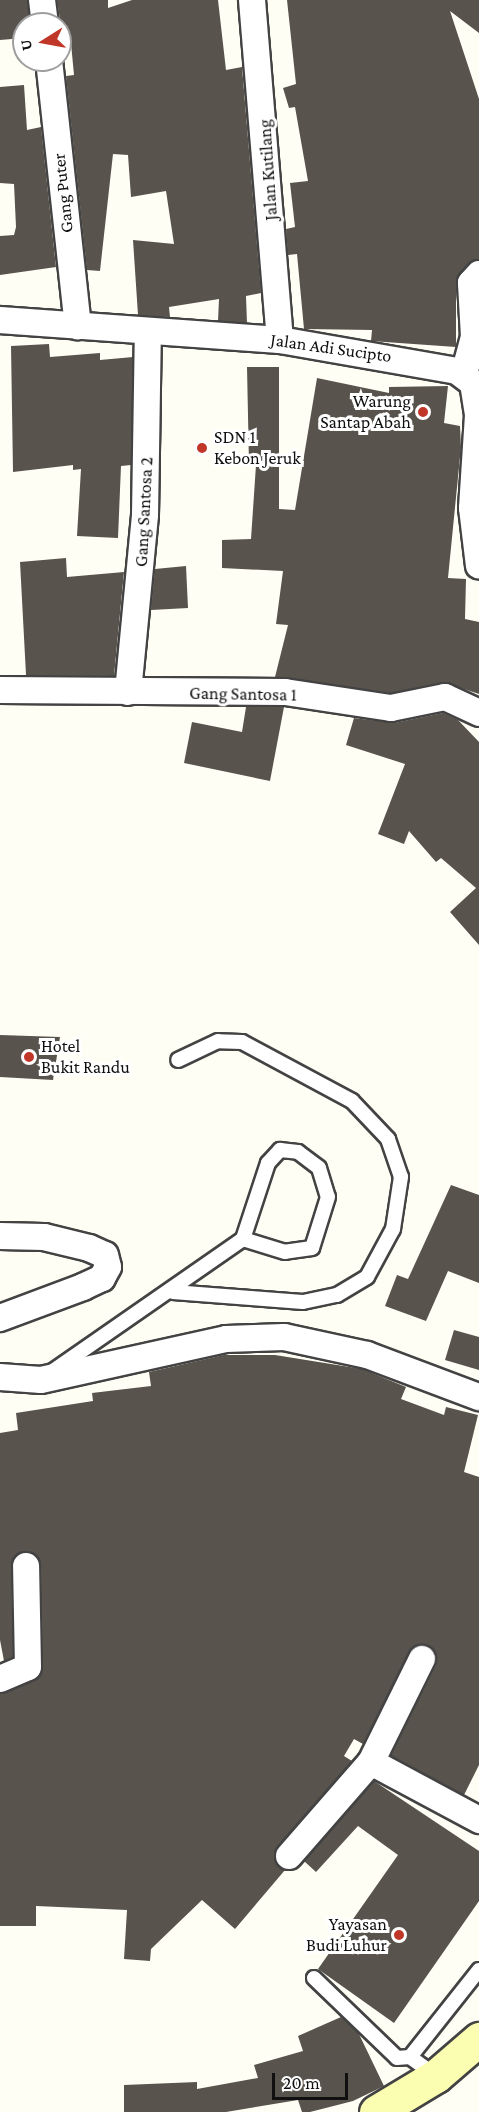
<!DOCTYPE html>
<html>
<head>
<meta charset="utf-8">
<style>
	body { margin:0 }
	#map { position:relative; width:479px; height:2112px; overflow:hidden; background:#fffef4; font-family:"Crimson Pro",serif }
	div>[style] { position:absolute }
	.building>* { inset:0; background:#59534d }
	.roads { filter:drop-shadow(2px 0 #434343) drop-shadow(-2px 0 #434343) drop-shadow(0 2px #434343) drop-shadow(0 -2px #434343) }
	.lane>* { height:14px; margin:-7px; padding:0 7px; transform-origin:7px; border-radius:7px; background:#fff }
	.street>* { height:26px; margin:-13px; padding:0 13px; transform-origin:13px; border-radius:13px; background:#fff }
	.secondary>* { height:33px; margin:-16.5px; padding:0 16.5px; transform-origin:16.5px; border-radius:16.5px; background:#fbfdb0 }
	.dots>* { width:16px; height:16px; translate:-50% -50%; box-sizing:border-box; border:3px solid #fff; border-radius:50% }
	span { translate:-50% -50%; white-space:nowrap; text-align:center; line-height:1.15; -webkit-text-stroke:6px #fff; paint-order:stroke }
	.street-label { font-size:18px; color:#101010 }
	.poi-label { font-size:18px; color:#101010 }
	.right { translate:-100% -50%; text-align:right }
	.left { translate:0 -50%; text-align:left }
	.north { position:absolute; left:12px; top:12px; width:60px; height:60px; box-sizing:border-box; background:#fff; border:2px solid #9f9f9f; border-radius:50%; rotate:259deg; font-size:16px; font-weight:700; line-height:24px; text-align:center; color:#101010 }
	.north::after { content:''; display:block; margin:auto; width:21px; height:27px; background:#c03729; clip-path:polygon(50% 0,100% 100%,50% 72%,0 100%) }
	.scale { position:absolute; left:272px; top:2073px; width:76px; height:27px; box-sizing:border-box; border:3px solid #101010; border-top:0; padding-left:8px; font-size:18px; line-height:21px; white-space:nowrap; color:#101010; -webkit-text-stroke:4px #fff; paint-order:stroke }
</style>
</head>
<body>
<div id="map">
	<div class="building">
		<div style="clip-path:polygon(0 0,27px 0,30px 24px,24px 24px,24px 38px,0 40px)"></div>
		<div style="clip-path:polygon(57px 0,108px 0,108px 8px,132px 0,218px 0,226px 70px,242px 67px,261px 293px,246px 296px,247px 323px,218px 321px,219px 299px,169px 307px,170px 317px,138px 315px,133px 240px,174px 244px,166px 191px,131px 197px,128px 155px,113px 154px,100px 271px,87px 270px,66px 76px,74px 75px,70px 33px,62px 33px)"></div>
		<div style="clip-path:polygon(287px 0,479px 0,479px 33px,450px 11px,479px 99px,479px 259px,468px 264px,456px 283px,456px 347px,371px 341px,372px 330px,304px 329px,297px 254px,288px 255px,286px 229px,295px 227px,290px 183px,308px 181px,295px 107px,289px 108px,283px 88px,296px 84px)"></div>
		<div style="clip-path:polygon(24px 85px,27px 130px,41px 127px,56px 267px,0 275px,0 236px,14px 235px,16px 227px,14px 184px,0 183px,0 87px)"></div>
		<div style="clip-path:polygon(49px 344px,50px 357px,100px 353px,100px 360px,133px 357px,131px 465px,121px 466px,118px 538px,77px 536px,81px 469px,73px 470px,73px 465px,13px 472px,11px 346px)"></div>
		<div style="clip-path:polygon(247px 367px,279px 367px,279px 509px,295px 510px,317px 378px,389px 393px,389px 387px,448px 386px,444px 423px,460px 426px,461px 447px,448px 578px,466px 579px,465px 619px,479px 622px,479px 694px,443px 682px,391px 693px,275px 677px,288px 625px,276px 624px,283px 571px,222px 568px,222px 540px,251px 539px,256px 465px,249px 465px)"></div>
		<div style="clip-path:polygon(66px 558px,67px 577px,124px 572px,114px 676px,26px 675px,20px 562px)"></div>
		<div style="clip-path:polygon(186px 566px,188px 608px,151px 610px,155px 569px)"></div>
		<div style="clip-path:polygon(246px 707px,284px 707px,270px 781px,184px 763px,192px 722px,242px 732px)"></div>
		<div style="clip-path:polygon(443px 713px,458px 720px,479px 742px,479px 945px,450px 912px,476px 888px,441px 858px,436px 862px,409px 831px,404px 844px,378px 834px,405px 764px,346px 745px,354px 718px,394px 723px)"></div>
		<div style="clip-path:polygon(0 1035px,60px 1037px,53px 1080px,0 1077px)"></div>
		<div style="clip-path:polygon(451px 1185px,479px 1195px,479px 1283px,448px 1271px,426px 1321px,385px 1306px,397px 1275px,408px 1279px)"></div>
		<div style="clip-path:polygon(454px 1330px,479px 1337px,479px 1370px,445px 1360px)"></div>
		<div style="clip-path:polygon(224px 1355px,275px 1355px,362px 1369px,406px 1387px,401px 1399px,444px 1415px,446px 1407px,478px 1415px,464px 1472px,479px 1477px,479px 1765px,464px 1795px,391px 1756px,436px 1665px,434px 1650px,420px 1644px,409px 1652px,363px 1744px,354px 1739px,344px 1756px,352px 1761px,277px 1847px,275px 1860px,285px 1870px,235px 1929px,202px 1900px,151px 1949px,150px 1961px,124px 1959px,127px 1910px,36px 1906px,36px 1926px,0 1926px,0 1694px,34px 1680px,43px 1667px,41px 1566px,33px 1553px,19px 1553px,11px 1566px,13px 1657px,4px 1661px,0 1640px,0 1433px,18px 1430px,16px 1413px,93px 1401px,92px 1393px,151px 1386px,149px 1372px)"></div>
		<div style="clip-path:polygon(374px 1781px,479px 1851px,479px 1901px,394px 2023px,318px 1969px,398px 1855px,358px 1826px,316px 1872px,304px 1861px)"></div>
		<div style="clip-path:polygon(341px 2017px,358px 2032px,384px 2086px,353px 2101px,310px 2112px,302px 2112px,298px 2100px,226px 2112px,124px 2112px,124px 2085px,197px 2082px,197px 2089px,258px 2078px,254px 2065px,303px 2051px,298px 2036px)"></div>
	</div>
	<div class="roads">
		<div class="lane">
			<div style="left:173px;top:1292px;width:130px;rotate:4.4deg"></div>
			<div style="left:303px;top:1302px;width:35px;rotate:-12deg"></div>
			<div style="left:337px;top:1295px;width:35px;rotate:-31deg"></div>
			<div style="left:367px;top:1277px;width:55px;rotate:-61.6deg"></div>
			<div style="left:393px;top:1229px;width:53px;rotate:-81.3deg"></div>
			<div style="left:401px;top:1177px;width:40px;rotate:-108.9deg"></div>
			<div style="left:388px;top:1139px;width:52px;rotate:-133.5deg"></div>
			<div style="left:352px;top:1101px;width:125px;rotate:-151.8deg"></div>
			<div style="left:242px;top:1042px;width:24px;rotate:-178deg"></div>
			<div style="left:218px;top:1041px;width:44px;rotate:154.6deg"></div>
			<div style="left:50px;top:1373px;width:235px;rotate:-34.8deg"></div>
			<div style="left:243px;top:1239px;width:80px;rotate:-71.8deg"></div>
			<div style="left:268px;top:1163px;width:18px;rotate:-47deg"></div>
			<div style="left:280px;top:1150px;width:18px;rotate:6deg"></div>
			<div style="left:298px;top:1152px;width:26px;rotate:37deg"></div>
			<div style="left:319px;top:1168px;width:30px;rotate:73deg"></div>
			<div style="left:328px;top:1197px;width:53px;rotate:107.4deg"></div>
			<div style="left:312px;top:1248px;width:27px;rotate:172deg"></div>
			<div style="left:285px;top:1252px;width:44px;rotate:-162.8deg"></div>
			<div style="left:314px;top:1978px;width:115px;rotate:43.9deg"></div>
			<div style="left:397px;top:2058px;width:13px;rotate:-4deg"></div>
			<div style="left:410px;top:2057px;width:32px;rotate:36deg"></div>
			<div style="left:410px;top:2057px;width:111px;rotate:-51.6deg"></div>
		</div>
		<div class="street">
			<div style="left:42px;top:0;width:24px;rotate:83deg"></div>
			<div style="left:252px;top:0;width:341px;rotate:85.3deg"></div>
			<div style="left:49px;top:60px;width:268px;rotate:83.8deg"></div>
			<div style="left:0;top:320px;width:281px;rotate:4.1deg"></div>
			<div style="left:280px;top:340px;width:180px;rotate:9.9deg"></div>
			<div style="left:457px;top:371px;width:20px;rotate:37deg"></div>
			<div style="left:473px;top:383px;width:32px;rotate:81deg"></div>
			<div style="left:478px;top:415px;width:93px;rotate:93.7deg"></div>
			<div style="left:472px;top:508px;width:58px;rotate:83.1deg"></div>
			<div style="left:464px;top:374px;width:38px;rotate:-75deg"></div>
			<div style="left:474px;top:337px;width:54px;rotate:-93.2deg"></div>
			<div style="left:471px;top:283px;width:12px;rotate:-48deg"></div>
			<div style="left:0;top:690px;width:285px;rotate:0.4deg"></div>
			<div style="left:285px;top:692px;width:107px;rotate:8.6deg"></div>
			<div style="left:391px;top:708px;width:55px;rotate:-11.5deg"></div>
			<div style="left:445px;top:697px;width:38px;rotate:25deg"></div>
			<div style="left:128px;top:692px;width:178px;rotate:-84.5deg"></div>
			<div style="left:145px;top:515px;width:184px;rotate:-89.1deg"></div>
			<div style="left:0;top:1236px;width:44px;rotate:1.3deg"></div>
			<div style="left:44px;top:1237px;width:46px;rotate:13.7deg"></div>
			<div style="left:89px;top:1248px;width:17px;rotate:24deg"></div>
			<div style="left:105px;top:1255px;width:12px;rotate:76deg"></div>
			<div style="left:108px;top:1267px;width:13px;rotate:119deg"></div>
			<div style="left:102px;top:1278px;width:21px;rotate:155deg"></div>
			<div style="left:83px;top:1287px;width:89px;rotate:159.5deg"></div>
			<div style="left:0;top:1377px;width:41px;rotate:4.2deg"></div>
			<div style="left:41px;top:1380px;width:189px;rotate:-12.5deg"></div>
			<div style="left:226px;top:1339px;width:58px;rotate:-2deg"></div>
			<div style="left:284px;top:1337px;width:85px;rotate:12.2deg"></div>
			<div style="left:367px;top:1355px;width:120px;rotate:20.6deg"></div>
			<div style="left:0;top:1679px;width:30px;rotate:-23deg"></div>
			<div style="left:28px;top:1667px;width:101px;rotate:-91.1deg"></div>
			<div style="left:371px;top:1762px;width:115px;rotate:-63.7deg"></div>
			<div style="left:289px;top:1856px;width:125px;rotate:-48.9deg"></div>
			<div style="left:371px;top:1762px;width:123px;rotate:28.2deg"></div>
		</div>
		<div class="secondary">
			<div style="left:376px;top:2112px;width:70px;rotate:-31deg"></div>
			<div style="left:436px;top:2076px;width:57px;rotate:-40.7deg"></div>
		</div>
	</div>
	<div class="dots">
		<div style="left:423px;top:412px;background:#c03729"></div>
		<div style="left:202px;top:448px;background:#c03729"></div>
		<div style="left:29px;top:1057px;background:#c03729"></div>
		<div style="left:399px;top:1935px;background:#c03729"></div>
	</div>
	<div class="street-label">
		<span style="left:268px;top:170px;rotate:-94deg">Jalan Kutilang</span>
		<span style="left:63px;top:193px;rotate:-96deg">Gang Puter</span>
		<span style="left:331px;top:348px;rotate:8deg">Jalan Adi Sucipto</span>
		<span style="left:144px;top:512px;rotate:-87deg">Gang Santosa 2</span>
		<span style="left:243px;top:694px;rotate:1deg">Gang Santosa 1</span>
	</div>
	<div class="poi-label">
		<span class="right" style="left:411px;top:412px">Warung<br>Santap Abah</span>
		<span class="left" style="left:214px;top:448px">SDN 1<br>Kebon Jeruk</span>
		<span class="left" style="left:41px;top:1057px">Hotel<br>Bukit Randu</span>
		<span class="right" style="left:387px;top:1935px">Yayasan<br>Budi Luhur</span>
	</div>
	<div class="north">U</div>
	<div class="scale">20 m</div>
</div>
</body>
</html>
